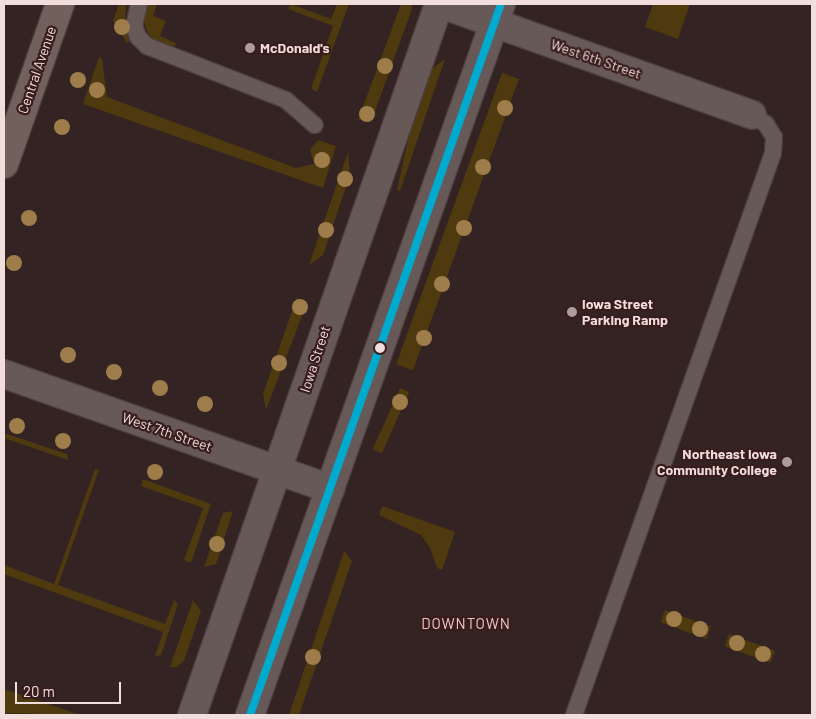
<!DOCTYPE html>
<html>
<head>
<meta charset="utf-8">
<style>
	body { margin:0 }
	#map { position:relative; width:816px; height:719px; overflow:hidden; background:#332322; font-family:Barlow,sans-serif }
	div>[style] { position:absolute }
	.green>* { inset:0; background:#4f390e; transform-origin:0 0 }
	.roads { filter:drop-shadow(1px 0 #4d3f3e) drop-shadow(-1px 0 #4d3f3e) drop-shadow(0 1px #4d3f3e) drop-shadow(0 -1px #4d3f3e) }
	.lane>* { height:16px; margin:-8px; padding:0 8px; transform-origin:8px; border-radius:8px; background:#665958 }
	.street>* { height:28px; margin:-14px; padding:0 14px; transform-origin:14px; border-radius:14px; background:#665958 }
	.primary>* { height:28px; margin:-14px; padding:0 14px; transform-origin:14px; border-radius:14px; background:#71605b }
	.bus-1>* { height:8px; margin:-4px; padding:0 4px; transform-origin:4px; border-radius:4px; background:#00a9ce }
	.trees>* { width:16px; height:16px; margin:-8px; border-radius:50%; background:#9e7d4b }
	.dots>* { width:14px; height:14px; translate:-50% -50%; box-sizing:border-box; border:2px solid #391d1c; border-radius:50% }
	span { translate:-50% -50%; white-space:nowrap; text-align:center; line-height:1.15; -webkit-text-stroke:4.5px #391d1c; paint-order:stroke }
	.poi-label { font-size:14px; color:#f1dddc; font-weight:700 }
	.left { translate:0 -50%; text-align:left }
	.right { translate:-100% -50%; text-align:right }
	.street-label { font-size:14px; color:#f1dddc }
	.neighbourhood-label { font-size:15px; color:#eec7c5; letter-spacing:1px }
	.frame { position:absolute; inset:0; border:5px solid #f1dddc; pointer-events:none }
	.scale { position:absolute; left:15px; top:682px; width:106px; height:22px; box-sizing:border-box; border:2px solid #f1dddc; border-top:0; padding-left:6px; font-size:15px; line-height:18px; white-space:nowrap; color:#f1dddc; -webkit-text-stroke:4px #391d1c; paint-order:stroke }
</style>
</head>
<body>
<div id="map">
	<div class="green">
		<div style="clip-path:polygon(119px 4px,126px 4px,125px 25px,130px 41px,127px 43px,113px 21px)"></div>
		<div style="clip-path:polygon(147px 4px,157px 4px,153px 16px,166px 21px,160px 36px,176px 43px,172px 53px,154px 41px,147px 31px,144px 22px)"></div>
		<div style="clip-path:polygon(291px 4px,331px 19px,337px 4px,349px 4px,317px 92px,311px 89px,333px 26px,288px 9px)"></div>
		<div style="clip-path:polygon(401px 4px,412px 4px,411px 12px,375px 111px,369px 118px,358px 120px)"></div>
		<div style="clip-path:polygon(653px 4px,690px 4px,678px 39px,645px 27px)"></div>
		<div style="clip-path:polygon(99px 57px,102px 59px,107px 97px,296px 168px,314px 164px,310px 150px,318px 140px,336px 146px,323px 188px,83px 104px)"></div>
		<div style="clip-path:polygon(445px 59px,400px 191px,397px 190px,416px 103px,429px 71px)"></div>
		<div style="left:519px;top:79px;width:310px;height:18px;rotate:110deg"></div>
		<div style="clip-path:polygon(348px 152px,350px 175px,323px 255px,309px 265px)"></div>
		<div style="clip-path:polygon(297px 297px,305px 308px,266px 410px,263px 394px)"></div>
		<div style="left:400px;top:388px;width:10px;height:67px;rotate:24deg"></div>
		<div style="clip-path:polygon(4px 433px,67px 454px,68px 460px,4px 438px)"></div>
		<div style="clip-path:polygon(95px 469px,99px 470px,58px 585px,165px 624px,174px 600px,178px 604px,161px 655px,155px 656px,163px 632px,4px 574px,4px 565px,54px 584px)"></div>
		<div style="clip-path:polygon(143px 479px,211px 504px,191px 563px,184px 560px,203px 508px,141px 486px)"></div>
		<div style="clip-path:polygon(382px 506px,455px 532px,442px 570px,437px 568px,430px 548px,421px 535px,379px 515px)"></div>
		<div style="clip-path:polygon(233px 511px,216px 564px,204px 567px,223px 513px)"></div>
		<div style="clip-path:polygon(344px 551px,352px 561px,299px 715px,289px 715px)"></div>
		<div style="clip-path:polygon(193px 600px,201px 611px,184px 661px,177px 667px,170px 667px)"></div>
		<div style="left:665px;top:610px;width:49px;height:13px;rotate:20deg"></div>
		<div style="left:729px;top:634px;width:49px;height:13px;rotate:20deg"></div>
		<div style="clip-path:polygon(4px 689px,45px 703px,80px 715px,4px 713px)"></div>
	</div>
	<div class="roads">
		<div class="lane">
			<div style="left:139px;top:4px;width:22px;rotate:103deg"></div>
			<div style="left:134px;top:25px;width:13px;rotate:72deg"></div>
			<div style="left:138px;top:37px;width:13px;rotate:45deg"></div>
			<div style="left:147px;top:46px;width:149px;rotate:21.2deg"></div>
			<div style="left:286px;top:100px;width:38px;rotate:41deg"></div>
			<div style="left:574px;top:715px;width:596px;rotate:-70.5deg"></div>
			<div style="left:773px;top:153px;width:16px;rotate:-86deg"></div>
			<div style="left:774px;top:137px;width:15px;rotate:-122deg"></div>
			<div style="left:766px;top:124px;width:17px;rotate:-147deg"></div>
		</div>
		<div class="street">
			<div style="left:441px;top:4px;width:330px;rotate:19.6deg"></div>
			<div style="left:4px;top:374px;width:346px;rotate:19.4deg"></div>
			<div style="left:192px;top:715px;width:753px;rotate:-70.84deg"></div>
			<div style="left:250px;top:715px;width:754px;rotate:-70.56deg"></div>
		</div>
		<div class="primary">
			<div style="left:4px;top:164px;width:170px;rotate:-70.7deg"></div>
		</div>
	</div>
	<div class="bus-1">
		<div style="left:250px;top:715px;width:754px;rotate:-70.56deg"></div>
	</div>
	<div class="trees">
		<div style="left:122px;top:27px"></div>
		<div style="left:385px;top:66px"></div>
		<div style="left:78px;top:80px"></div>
		<div style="left:97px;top:90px"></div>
		<div style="left:505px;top:108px"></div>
		<div style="left:367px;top:114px"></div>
		<div style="left:62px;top:127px"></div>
		<div style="left:322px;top:160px"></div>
		<div style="left:483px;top:167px"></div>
		<div style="left:345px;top:179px"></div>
		<div style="left:29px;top:218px"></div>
		<div style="left:464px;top:228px"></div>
		<div style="left:326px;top:230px"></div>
		<div style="left:14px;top:263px"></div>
		<div style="left:442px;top:284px"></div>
		<div style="left:300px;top:307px"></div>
		<div style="left:424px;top:338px"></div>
		<div style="left:68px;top:355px"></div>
		<div style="left:279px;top:363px"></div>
		<div style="left:114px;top:372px"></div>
		<div style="left:160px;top:388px"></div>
		<div style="left:400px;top:402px"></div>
		<div style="left:205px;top:404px"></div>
		<div style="left:17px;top:426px"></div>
		<div style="left:63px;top:441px"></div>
		<div style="left:155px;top:472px"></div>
		<div style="left:217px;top:544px"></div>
		<div style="left:674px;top:619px"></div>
		<div style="left:700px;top:629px"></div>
		<div style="left:737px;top:643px"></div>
		<div style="left:763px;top:654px"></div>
		<div style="left:313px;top:657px"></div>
	</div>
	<div class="dots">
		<div style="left:250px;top:48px;background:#ae9c9b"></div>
		<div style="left:572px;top:312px;background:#ae9c9b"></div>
		<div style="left:380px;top:348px;background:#f1dddc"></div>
		<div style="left:787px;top:462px;background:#ae9c9b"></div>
	</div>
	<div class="poi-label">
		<span class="left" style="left:260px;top:48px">McDonald's</span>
		<span class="left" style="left:582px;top:312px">Iowa Street<br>Parking Ramp</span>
		<span class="right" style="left:777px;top:462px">Northeast Iowa<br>Community College</span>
	</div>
	<div class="street-label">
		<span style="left:596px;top:59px;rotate:19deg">West 6th Street</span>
		<span style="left:37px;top:70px;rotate:-71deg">Central Avenue</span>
		<span style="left:315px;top:359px;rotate:-72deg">Iowa Street</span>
		<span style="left:167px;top:432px;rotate:19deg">West 7th Street</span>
	</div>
	<div class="neighbourhood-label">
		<span style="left:466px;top:624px">DOWNTOWN</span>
	</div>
	<div class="frame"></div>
	<div class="scale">20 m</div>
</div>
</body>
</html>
